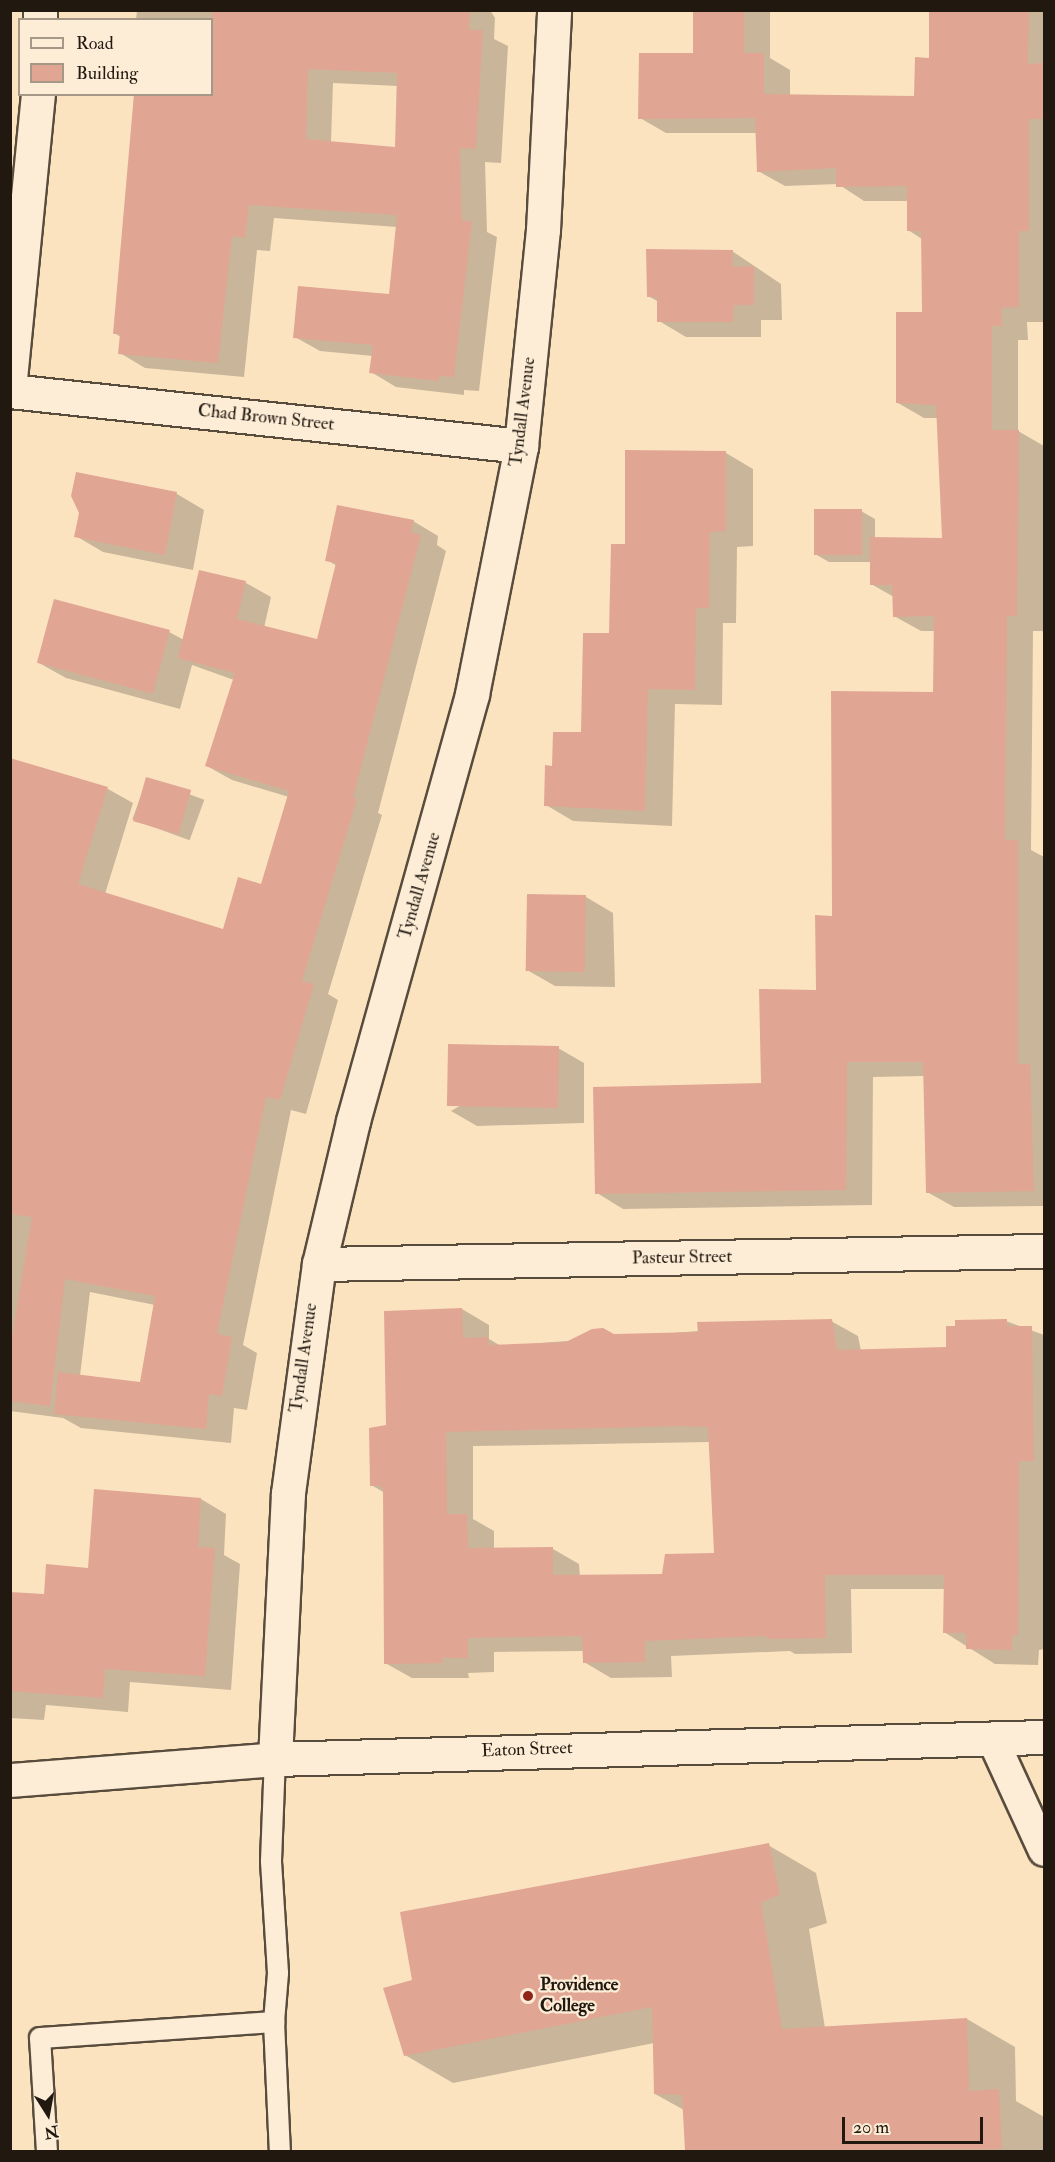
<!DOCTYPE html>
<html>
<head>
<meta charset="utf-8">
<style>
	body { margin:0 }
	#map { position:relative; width:1055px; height:2162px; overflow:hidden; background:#fce3c0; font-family:"IM FELL Double Pica",serif }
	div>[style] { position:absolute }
	.shadow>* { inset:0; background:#0003; transform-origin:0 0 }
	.building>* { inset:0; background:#e1a693; transform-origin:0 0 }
	.roads { filter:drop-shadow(2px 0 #584c3c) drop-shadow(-2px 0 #584c3c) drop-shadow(0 2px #584c3c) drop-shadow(0 -2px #584c3c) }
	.service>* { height:20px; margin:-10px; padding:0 10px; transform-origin:10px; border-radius:10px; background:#fdedd6 }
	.pedestrian>* { height:30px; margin:-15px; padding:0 15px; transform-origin:15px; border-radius:15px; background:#fdedd6 }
	.minor>* { height:33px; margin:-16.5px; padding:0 16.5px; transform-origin:16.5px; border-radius:16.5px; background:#fdedd6 }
	.tertiary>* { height:33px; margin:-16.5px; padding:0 16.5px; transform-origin:16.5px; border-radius:16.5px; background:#fdedd6 }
	.dots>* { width:16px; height:16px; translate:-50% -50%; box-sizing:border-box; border:3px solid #fdedd6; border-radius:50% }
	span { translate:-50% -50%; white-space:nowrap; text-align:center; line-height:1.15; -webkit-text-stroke:4.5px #fdedd6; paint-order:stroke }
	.street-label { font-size:18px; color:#211910 }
	.poi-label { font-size:18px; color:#211910; font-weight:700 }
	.left { translate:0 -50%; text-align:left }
	.frame { position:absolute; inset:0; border:12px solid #211910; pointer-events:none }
	.legend { position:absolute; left:18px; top:18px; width:195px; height:78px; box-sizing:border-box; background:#fdedd6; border:2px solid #a59887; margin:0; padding:8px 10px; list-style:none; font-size:18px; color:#211910 }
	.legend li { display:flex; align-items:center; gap:12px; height:30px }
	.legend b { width:30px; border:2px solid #a59887 }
	.north { position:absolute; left:18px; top:2084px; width:60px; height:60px; -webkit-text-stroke:4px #fdedd6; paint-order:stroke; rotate:169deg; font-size:16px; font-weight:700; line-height:24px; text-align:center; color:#211910 }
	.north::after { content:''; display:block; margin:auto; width:21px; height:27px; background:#211910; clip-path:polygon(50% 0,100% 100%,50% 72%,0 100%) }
	.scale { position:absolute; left:842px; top:2117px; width:141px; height:27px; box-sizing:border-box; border:3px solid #211910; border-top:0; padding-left:8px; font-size:18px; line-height:21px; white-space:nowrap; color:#211910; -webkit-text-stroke:4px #fdedd6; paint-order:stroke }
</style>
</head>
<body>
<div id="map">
	<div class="shadow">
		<div style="clip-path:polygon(evenodd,137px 10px,490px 10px,495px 18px,494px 39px,508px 46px,501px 163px,485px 162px,487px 232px,497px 237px,479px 391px,464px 390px,464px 395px,396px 387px,371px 372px,373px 356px,320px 351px,295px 337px,391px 296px,397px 227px,274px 218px,270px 251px,257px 250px,244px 377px,145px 368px,120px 353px,121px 337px,114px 333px,132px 165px,134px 94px,212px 94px,212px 20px,136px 20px,137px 10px,333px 83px,398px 86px,396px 149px,331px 143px,333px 83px)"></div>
		<div style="clip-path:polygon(694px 10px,770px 10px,770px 58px,790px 70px,790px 96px,915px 98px,930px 59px,930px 10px,1044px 10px,1044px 322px,1027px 322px,1028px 340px,1018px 340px,1018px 431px,1044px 446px,1043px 631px,1033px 631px,1031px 850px,1044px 857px,1044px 1206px,954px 1207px,927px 1192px,924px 1076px,873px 1077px,872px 1205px,623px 1209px,597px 1193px,763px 1085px,817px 992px,834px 917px,934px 694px,935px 631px,921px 631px,894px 616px,894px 597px,871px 584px,872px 562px,829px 562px,815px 554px,861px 511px,875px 519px,875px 539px,944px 540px,938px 418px,924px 418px,898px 403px,924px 313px,922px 239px,908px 230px,908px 201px,864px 201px,838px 184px,785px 186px,758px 171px,757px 133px,666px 133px,640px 118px,694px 55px)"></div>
		<div style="clip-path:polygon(732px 251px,781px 284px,782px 320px,761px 320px,761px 337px,686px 337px,659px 321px,659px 302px,648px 296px)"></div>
		<div style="clip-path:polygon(726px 453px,753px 469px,753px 546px,737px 547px,736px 623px,723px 623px,722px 705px,675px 704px,672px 826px,573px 821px,546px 805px,553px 767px,582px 734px,611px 635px,626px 546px)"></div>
		<div style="clip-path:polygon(77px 474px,177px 494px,204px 510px,193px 570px,103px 552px,76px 536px,80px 513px)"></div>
		<div style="clip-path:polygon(evenodd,413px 521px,438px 536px,437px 545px,446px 551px,378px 813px,382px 815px,328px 994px,338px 1000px,306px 1114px,291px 1110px,243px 1345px,257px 1353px,247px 1410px,234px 1408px,231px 1443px,81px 1428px,63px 1418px,10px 1411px,10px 759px,108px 789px,133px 803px,105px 894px,224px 931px,262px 886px,289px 797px,232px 780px,207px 766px,234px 680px,192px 665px,180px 709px,66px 678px,39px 663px,169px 632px,184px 640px,200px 572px,246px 583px,271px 597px,264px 628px,318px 641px,337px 566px,327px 560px,413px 521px,90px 1292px,155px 1305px,142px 1383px,80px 1376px,90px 1292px)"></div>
		<div style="left:147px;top:779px;width:61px;height:43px;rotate:20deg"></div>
		<div style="clip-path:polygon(586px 897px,613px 913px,615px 987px,555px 986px,527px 970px)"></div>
		<div style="clip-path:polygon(558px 1048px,584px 1063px,584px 1123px,477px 1126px,451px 1111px)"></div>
		<div style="clip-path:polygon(evenodd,462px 1309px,489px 1325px,489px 1339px,501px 1346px,831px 1321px,858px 1336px,861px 1351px,947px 1348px,1006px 1321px,1044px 1335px,1044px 1649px,1039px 1650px,1038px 1665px,995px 1664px,944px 1632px,945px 1589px,851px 1589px,852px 1653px,795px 1654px,790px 1651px,671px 1656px,672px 1677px,611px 1678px,584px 1662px,584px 1651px,494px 1652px,494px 1672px,468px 1673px,469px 1678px,412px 1678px,385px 1663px,385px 1493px,371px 1485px,388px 1426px,462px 1309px,710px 1442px,715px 1555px,664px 1575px,580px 1577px,579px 1564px,553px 1549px,494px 1549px,494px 1531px,473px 1519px,473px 1446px,710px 1442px)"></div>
		<div style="clip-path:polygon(201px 1499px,226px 1514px,224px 1555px,240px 1564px,231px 1690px,130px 1682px,128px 1712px,46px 1705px,44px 1720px,10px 1718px,10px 1593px,45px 1596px)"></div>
		<div style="clip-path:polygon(768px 1845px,816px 1873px,827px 1923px,809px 1929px,825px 2028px,967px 2019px,1015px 2047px,1016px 2101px,1044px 2117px,1044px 2152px,686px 2152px,684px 2110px,655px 2094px,654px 2043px,453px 2083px,405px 2055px,413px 1981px)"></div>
	</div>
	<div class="building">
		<div style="clip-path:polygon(evenodd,212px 10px,470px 10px,469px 30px,483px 30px,476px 149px,460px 148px,462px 221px,472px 221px,454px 377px,439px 376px,439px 381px,369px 373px,373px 345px,293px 338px,298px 286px,389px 294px,397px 215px,249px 205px,245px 238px,232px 236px,218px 363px,118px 354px,120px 334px,113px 334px,134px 94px,212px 94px,212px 10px,308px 69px,397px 73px,395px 147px,306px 139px,308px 69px)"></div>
		<div style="clip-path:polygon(693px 10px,744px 10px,744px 53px,764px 53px,764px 94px,914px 96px,915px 57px,929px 58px,929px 10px,1029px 10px,1028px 64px,1043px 63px,1043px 119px,1029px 119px,1029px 231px,1019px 231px,1019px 307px,1001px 308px,1002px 326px,992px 326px,992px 430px,1019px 430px,1017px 616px,1007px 616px,1005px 840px,1018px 840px,1018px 1064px,1030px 1064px,1034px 1191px,926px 1193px,923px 1062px,847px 1062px,846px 1190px,595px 1194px,593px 1087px,761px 1083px,759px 989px,816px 990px,815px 915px,832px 916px,831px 691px,933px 692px,934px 616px,893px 617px,892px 585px,870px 585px,870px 537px,942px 538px,936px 405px,896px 403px,896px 312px,922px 312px,921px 231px,907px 231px,907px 186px,836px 187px,836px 168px,757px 172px,755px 118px,638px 119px,639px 53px,693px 53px)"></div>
		<div style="clip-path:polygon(646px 249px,733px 250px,732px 267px,754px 266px,754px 305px,734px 305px,733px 322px,657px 322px,657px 297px,647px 297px)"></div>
		<div style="clip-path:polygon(625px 450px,726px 451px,726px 531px,710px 532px,709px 608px,696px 608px,695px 690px,648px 689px,645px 811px,544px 806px,545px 765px,552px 766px,553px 732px,581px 732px,583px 633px,609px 633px,611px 544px,625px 544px)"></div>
		<div style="clip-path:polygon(76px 472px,177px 492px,165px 555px,74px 537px,79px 513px,71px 496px)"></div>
		<div style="clip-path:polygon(337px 505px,414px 520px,411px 532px,421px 535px,353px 798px,357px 799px,302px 981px,314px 984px,280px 1100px,266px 1097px,217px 1334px,232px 1337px,222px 1396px,209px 1394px,206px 1429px,54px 1414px,58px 1372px,140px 1382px,155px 1296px,65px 1279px,50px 1406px,10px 1401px,10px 1348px,32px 1217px,10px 1214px,10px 758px,108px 787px,78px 884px,223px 929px,238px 877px,261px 884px,289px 791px,205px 766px,235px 673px,178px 658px,199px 570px,246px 581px,237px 619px,317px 639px,336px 563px,325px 561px)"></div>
		<div style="left:814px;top:509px;width:48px;height:46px"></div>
		<div style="left:54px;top:599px;width:120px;height:66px;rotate:15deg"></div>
		<div style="left:146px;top:777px;width:47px;height:46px;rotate:16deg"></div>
		<div style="left:527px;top:894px;width:59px;height:77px;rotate:1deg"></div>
		<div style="left:559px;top:1046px;width:62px;height:111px;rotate:91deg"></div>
		<div style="clip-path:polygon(evenodd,462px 1308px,463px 1338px,488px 1337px,488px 1345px,566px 1342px,592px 1329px,603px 1328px,614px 1334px,698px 1332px,697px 1322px,832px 1319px,837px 1350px,946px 1347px,946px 1326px,955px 1326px,955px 1320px,1007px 1319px,1007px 1326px,1032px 1326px,1034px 1461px,1019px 1461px,1018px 1635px,1012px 1635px,1012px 1650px,966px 1649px,966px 1633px,943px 1633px,944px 1575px,825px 1575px,826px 1638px,767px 1639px,767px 1636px,645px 1641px,645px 1662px,583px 1663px,582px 1636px,468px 1638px,468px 1658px,442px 1658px,443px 1663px,384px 1664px,383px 1489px,381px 1486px,370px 1486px,369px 1428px,386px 1425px,384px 1311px,462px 1308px,679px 1426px,708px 1427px,714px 1553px,665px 1554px,662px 1574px,553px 1575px,553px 1547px,468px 1548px,467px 1514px,447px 1514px,446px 1432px,679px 1426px)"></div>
		<div style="clip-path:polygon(94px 1489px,201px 1498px,198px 1547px,215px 1548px,205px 1676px,105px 1669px,103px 1698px,10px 1691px,10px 1592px,44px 1594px,46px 1564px,88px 1568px)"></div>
		<div style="clip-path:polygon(769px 1843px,780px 1895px,761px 1902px,782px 2029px,967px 2018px,969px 2091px,999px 2089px,1002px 2149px,685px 2151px,682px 2095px,654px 2094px,652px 2007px,404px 2056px,383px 1988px,412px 1980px,400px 1912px)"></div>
	</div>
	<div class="roads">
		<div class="service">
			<div style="left:274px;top:2022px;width:49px;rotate:-85.3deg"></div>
			<div style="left:278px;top:1973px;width:112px;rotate:-93.6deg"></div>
			<div style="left:271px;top:1861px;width:102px;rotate:-87.8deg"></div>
			<div style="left:47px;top:2152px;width:114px;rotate:-93.5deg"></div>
			<div style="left:40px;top:2038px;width:235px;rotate:-3.9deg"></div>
			<div style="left:274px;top:2022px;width:130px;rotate:87.4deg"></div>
		</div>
		<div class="pedestrian">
			<div style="left:992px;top:1738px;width:124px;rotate:65.3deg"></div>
		</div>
		<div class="minor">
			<div style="left:40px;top:20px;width:10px;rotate:-90deg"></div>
			<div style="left:10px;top:379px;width:286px;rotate:-84.4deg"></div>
			<div style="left:10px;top:391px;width:514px;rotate:6.14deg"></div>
			<div style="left:319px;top:1264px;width:725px;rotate:-1.03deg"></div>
			<div style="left:275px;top:1759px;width:266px;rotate:-87.2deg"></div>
			<div style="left:288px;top:1493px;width:231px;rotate:-82.3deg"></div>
			<div style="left:319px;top:1264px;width:147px;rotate:-76.6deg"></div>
			<div style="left:353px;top:1121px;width:443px;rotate:-74.4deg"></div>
			<div style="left:472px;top:694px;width:253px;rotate:-78.8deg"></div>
			<div style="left:521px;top:446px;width:217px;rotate:-84.2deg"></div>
			<div style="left:543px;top:230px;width:220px;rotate:-87.1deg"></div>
		</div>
		<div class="tertiary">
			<div style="left:10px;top:1780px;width:266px;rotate:-4.5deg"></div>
			<div style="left:275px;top:1759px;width:769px;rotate:-1.64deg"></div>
		</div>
	</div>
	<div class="dots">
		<div style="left:528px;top:1996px;background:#8f2418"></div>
	</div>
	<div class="street-label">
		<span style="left:523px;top:412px;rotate:-83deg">Tyndall Avenue</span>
		<span style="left:266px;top:418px;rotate:6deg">Chad Brown Street</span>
		<span style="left:420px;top:886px;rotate:-74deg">Tyndall Avenue</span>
		<span style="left:682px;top:1258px;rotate:-1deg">Pasteur Street</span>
		<span style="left:304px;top:1358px;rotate:-82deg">Tyndall Avenue</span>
		<span style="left:527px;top:1750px;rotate:-2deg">Eaton Street</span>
	</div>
	<div class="poi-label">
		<span class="left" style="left:540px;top:1996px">Providence<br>College</span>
	</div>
	<div class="frame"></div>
	<ul class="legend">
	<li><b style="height:8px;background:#fdedd6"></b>Road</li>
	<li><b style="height:16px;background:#e1a693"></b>Building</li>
	</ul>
	<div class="north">N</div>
	<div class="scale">20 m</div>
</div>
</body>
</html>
